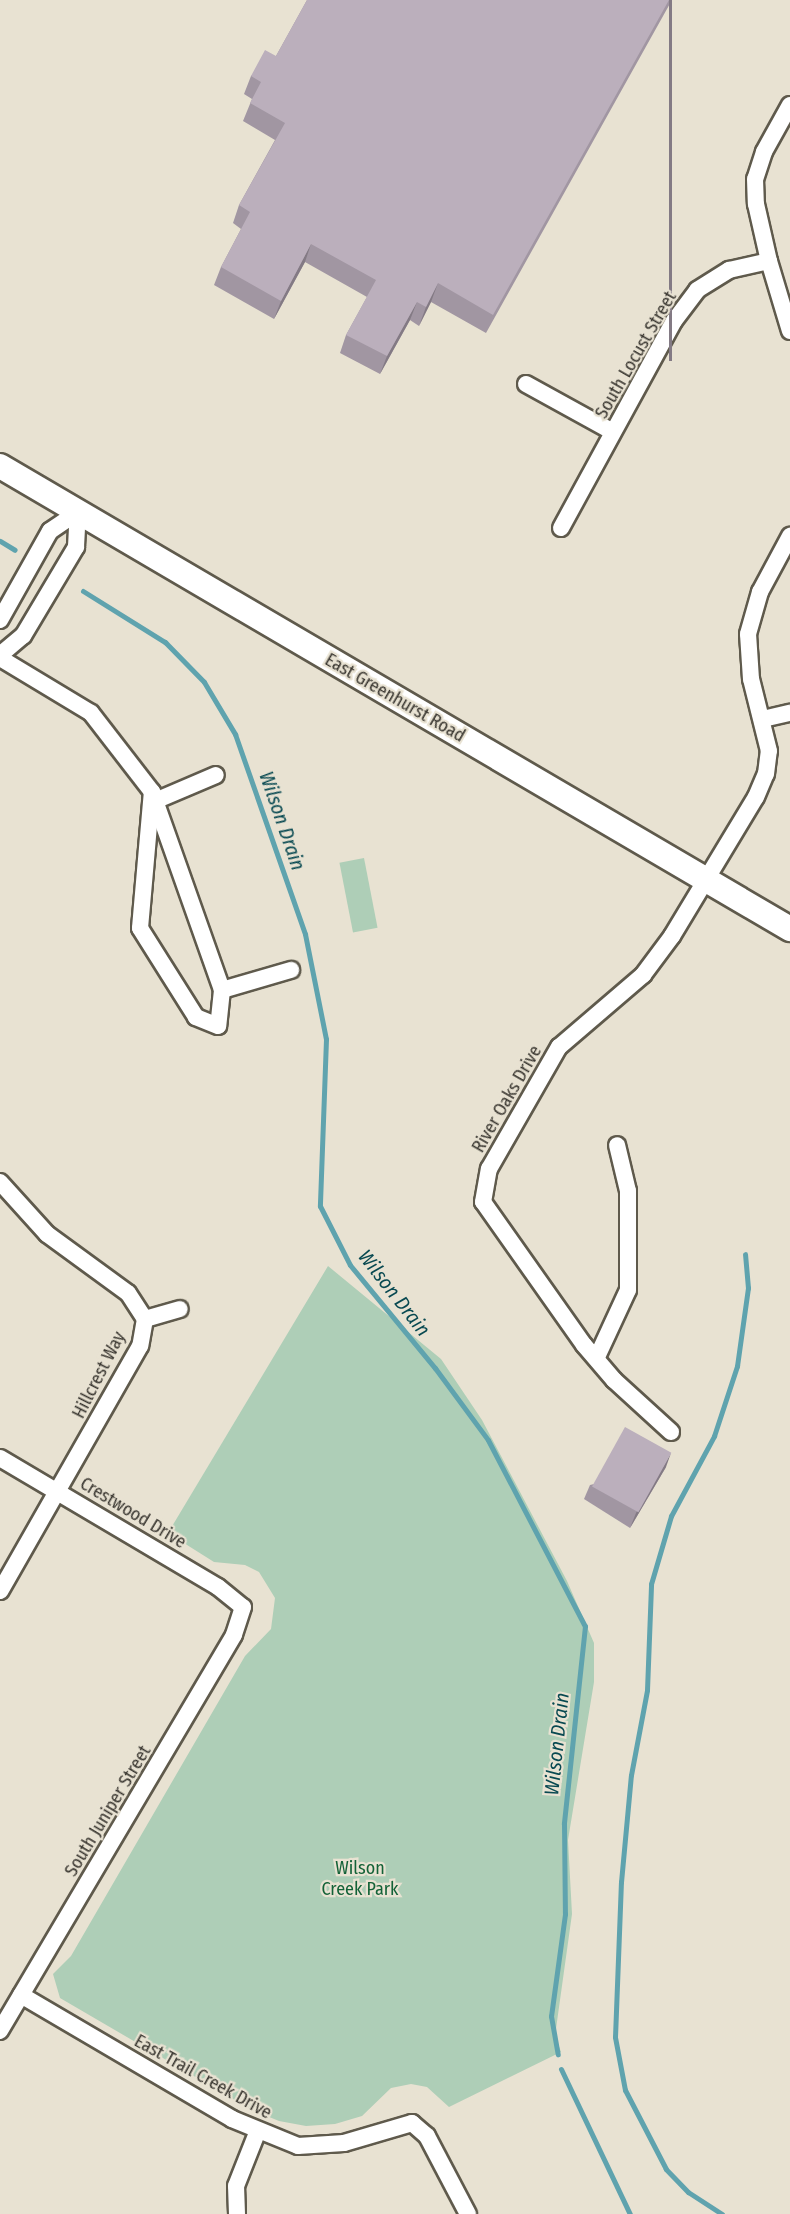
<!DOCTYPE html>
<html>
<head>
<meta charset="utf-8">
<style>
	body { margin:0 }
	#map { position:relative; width:790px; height:2214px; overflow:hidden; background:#e8e2d2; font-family:"Fira Sans Condensed",sans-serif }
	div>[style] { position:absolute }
	.green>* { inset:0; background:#aeceb7; transform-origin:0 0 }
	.stream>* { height:5px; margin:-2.5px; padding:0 2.5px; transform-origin:2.5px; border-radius:2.5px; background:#5fa3ae }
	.roads { filter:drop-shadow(2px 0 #5f5a4c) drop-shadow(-2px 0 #5f5a4c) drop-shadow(0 2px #5f5a4c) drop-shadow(0 -2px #5f5a4c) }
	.street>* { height:16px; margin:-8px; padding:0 8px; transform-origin:8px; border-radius:8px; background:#fff }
	.secondary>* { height:24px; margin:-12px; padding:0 12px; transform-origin:12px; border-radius:12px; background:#fff }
	.wall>* { inset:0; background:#a196a2 }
	.shaded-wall>* { inset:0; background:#837a84; transform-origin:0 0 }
	.building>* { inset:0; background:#bbafbc; transform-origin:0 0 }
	span { translate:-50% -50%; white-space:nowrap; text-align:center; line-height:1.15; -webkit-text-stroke:4.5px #e8e2d2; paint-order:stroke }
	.street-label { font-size:18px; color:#38352f }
	.park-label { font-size:18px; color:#136237 }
	.water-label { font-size:20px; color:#084951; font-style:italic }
</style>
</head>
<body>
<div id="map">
	<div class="green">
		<div style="left:364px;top:858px;width:71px;height:25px;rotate:79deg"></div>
		<div style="clip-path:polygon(328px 1266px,441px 1359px,482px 1420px,567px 1581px,594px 1643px,594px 1682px,568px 1840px,572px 1914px,555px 2036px,561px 2052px,449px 2107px,427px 2087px,411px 2084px,391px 2088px,362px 2116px,335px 2124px,306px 2126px,279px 2121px,252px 2110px,60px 1998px,53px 1974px,71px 1956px,245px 1656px,271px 1629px,275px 1598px,259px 1572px,245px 1565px,214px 1562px,168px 1533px)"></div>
	</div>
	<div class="stream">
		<div style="left:0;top:541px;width:17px;rotate:31deg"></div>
		<div style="left:83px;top:591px;width:97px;rotate:31.9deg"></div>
		<div style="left:165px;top:642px;width:56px;rotate:45.7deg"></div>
		<div style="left:204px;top:682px;width:61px;rotate:59.2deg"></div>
		<div style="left:235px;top:734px;width:212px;rotate:70.7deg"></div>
		<div style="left:305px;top:934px;width:107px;rotate:78.7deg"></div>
		<div style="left:326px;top:1039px;width:167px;rotate:92.1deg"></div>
		<div style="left:320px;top:1206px;width:66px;rotate:63deg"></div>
		<div style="left:350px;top:1265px;width:134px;rotate:50.5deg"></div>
		<div style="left:435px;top:1368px;width:89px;rotate:53.6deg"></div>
		<div style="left:488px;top:1440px;width:210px;rotate:62.5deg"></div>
		<div style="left:585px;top:1626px;width:199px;rotate:96.1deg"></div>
		<div style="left:564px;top:1824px;width:90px;rotate:89.4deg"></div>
		<div style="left:565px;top:1914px;width:103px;rotate:97.8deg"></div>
		<div style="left:551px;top:2016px;width:39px;rotate:80deg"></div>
		<div style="left:561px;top:2069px;width:161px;rotate:64.6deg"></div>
		<div style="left:722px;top:2214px;width:40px;rotate:-147.1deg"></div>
		<div style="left:688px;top:2192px;width:32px;rotate:-134deg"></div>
		<div style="left:666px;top:2169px;width:89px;rotate:-117.4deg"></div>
		<div style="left:625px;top:2090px;width:54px;rotate:-100.7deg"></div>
		<div style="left:615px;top:2037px;width:155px;rotate:-87.8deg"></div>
		<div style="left:621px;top:1882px;width:107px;rotate:-84.7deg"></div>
		<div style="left:631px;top:1775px;width:86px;rotate:-79.3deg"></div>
		<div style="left:647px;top:1690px;width:106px;rotate:-87.8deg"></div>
		<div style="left:651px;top:1584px;width:71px;rotate:-73.6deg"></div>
		<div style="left:671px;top:1516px;width:91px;rotate:-61.7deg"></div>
		<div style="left:714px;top:1436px;width:74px;rotate:-71.8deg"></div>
		<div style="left:737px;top:1366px;width:79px;rotate:-82deg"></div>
		<div style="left:748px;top:1288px;width:34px;rotate:-95deg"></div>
	</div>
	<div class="roads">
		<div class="street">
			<div style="left:790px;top:105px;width:54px;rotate:119deg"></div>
			<div style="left:764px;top:152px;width:28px;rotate:108deg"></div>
			<div style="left:755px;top:179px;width:25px;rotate:88deg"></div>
			<div style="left:756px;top:204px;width:58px;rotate:77.2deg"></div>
			<div style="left:769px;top:261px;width:73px;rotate:73.3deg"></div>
			<div style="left:526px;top:384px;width:99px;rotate:28.9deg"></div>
			<div style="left:561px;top:528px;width:236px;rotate:-61.4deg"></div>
			<div style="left:674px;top:321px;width:39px;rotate:-53deg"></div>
			<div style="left:697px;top:290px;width:38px;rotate:-32deg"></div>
			<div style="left:729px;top:270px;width:41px;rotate:-12.7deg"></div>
			<div style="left:0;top:620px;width:102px;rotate:-60.7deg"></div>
			<div style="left:50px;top:531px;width:34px;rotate:-34deg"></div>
			<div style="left:0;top:655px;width:30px;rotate:-40deg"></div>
			<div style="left:23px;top:636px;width:104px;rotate:-59.2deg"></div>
			<div style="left:76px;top:547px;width:35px;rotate:-87deg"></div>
			<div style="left:0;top:658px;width:106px;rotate:31.1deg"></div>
			<div style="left:91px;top:713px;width:100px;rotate:52.3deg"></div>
			<div style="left:152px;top:792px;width:210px;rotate:70.5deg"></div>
			<div style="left:222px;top:990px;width:36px;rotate:96deg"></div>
			<div style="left:218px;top:1026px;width:24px;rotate:-158deg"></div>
			<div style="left:196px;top:1017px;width:105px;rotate:-122.2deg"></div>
			<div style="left:140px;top:928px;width:137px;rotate:-85deg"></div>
			<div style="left:763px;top:719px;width:28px;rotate:-13deg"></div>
			<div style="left:155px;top:801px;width:66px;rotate:-23.1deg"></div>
			<div style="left:222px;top:990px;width:72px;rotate:-16.2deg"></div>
			<div style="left:0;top:1182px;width:70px;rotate:47.9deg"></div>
			<div style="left:47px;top:1234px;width:100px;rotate:36.1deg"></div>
			<div style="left:128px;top:1293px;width:31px;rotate:57deg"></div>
			<div style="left:145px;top:1319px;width:27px;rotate:100deg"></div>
			<div style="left:140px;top:1346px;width:282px;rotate:119.7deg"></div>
			<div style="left:145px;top:1319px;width:36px;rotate:-16deg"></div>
			<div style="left:597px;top:1357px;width:74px;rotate:-65.2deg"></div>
			<div style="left:628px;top:1290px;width:99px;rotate:-90deg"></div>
			<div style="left:628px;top:1191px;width:47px;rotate:-103.4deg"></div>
			<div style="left:671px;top:1432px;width:77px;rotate:-137.6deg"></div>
			<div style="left:614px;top:1380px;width:46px;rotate:-130.6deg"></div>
			<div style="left:584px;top:1345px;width:175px;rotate:-125.2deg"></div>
			<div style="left:483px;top:1202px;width:34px;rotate:-80deg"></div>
			<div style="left:489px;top:1169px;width:141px;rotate:-60.2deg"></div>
			<div style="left:559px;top:1047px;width:111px;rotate:-40.6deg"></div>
			<div style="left:643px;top:975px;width:49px;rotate:-53.4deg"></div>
			<div style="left:672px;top:936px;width:162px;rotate:-58.9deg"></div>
			<div style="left:756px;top:797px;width:25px;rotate:-67deg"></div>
			<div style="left:766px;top:774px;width:23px;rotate:-83deg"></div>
			<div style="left:769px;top:751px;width:74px;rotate:-104deg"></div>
			<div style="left:751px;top:679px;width:45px;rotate:-93.8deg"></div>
			<div style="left:748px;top:634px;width:44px;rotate:-74.1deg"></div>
			<div style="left:760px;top:592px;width:64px;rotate:-61.8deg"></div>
			<div style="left:0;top:1458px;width:253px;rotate:30.6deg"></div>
			<div style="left:218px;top:1587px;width:32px;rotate:39deg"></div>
			<div style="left:243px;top:1607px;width:29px;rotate:108deg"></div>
			<div style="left:234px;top:1635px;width:460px;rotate:120.6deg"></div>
			<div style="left:21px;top:1995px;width:245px;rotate:30.4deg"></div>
			<div style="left:232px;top:2119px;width:71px;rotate:22.2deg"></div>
			<div style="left:298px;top:2146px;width:46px;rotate:-3.7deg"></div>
			<div style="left:344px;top:2143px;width:71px;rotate:-16.4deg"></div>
			<div style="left:412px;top:2123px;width:20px;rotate:41deg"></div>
			<div style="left:427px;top:2136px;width:88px;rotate:62.3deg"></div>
			<div style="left:237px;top:2214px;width:28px;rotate:-92deg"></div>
			<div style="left:236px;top:2186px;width:57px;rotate:-68.4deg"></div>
		</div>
		<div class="secondary">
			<div style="left:0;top:466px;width:916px;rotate:30.37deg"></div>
		</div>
	</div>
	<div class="wall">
		<div style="clip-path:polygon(307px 0,672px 0,486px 333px,431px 302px,419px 326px,410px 320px,380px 374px,340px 353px,346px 335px,367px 297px,305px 262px,274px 319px,214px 285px,221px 267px,241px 229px,233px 223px,239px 205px,275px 140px,243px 121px,252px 99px,244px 94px,251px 76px,276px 56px)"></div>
		<div style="clip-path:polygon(666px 1467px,630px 1528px,584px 1499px,590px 1485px)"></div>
	</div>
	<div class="shaded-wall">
		<div style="left:669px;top:0;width:3px;height:361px"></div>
		<div style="clip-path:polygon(311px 244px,305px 262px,274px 319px,281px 301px)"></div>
		<div style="clip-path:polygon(438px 283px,431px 302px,419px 326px,426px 307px)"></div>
		<div style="clip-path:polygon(417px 302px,410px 320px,380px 374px,387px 356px)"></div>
		<div style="clip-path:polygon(671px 1453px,666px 1467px,630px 1528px,636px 1513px)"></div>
	</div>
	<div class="building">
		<div style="clip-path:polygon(307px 0,669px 0,493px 315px,438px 283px,426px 307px,417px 302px,387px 356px,346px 335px,376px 280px,311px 244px,281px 301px,221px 267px,250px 212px,239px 205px,285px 123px,250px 103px,261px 82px,251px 76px,265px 50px,276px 56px)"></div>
		<div style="left:625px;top:1427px;width:53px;height:68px;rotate:29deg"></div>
	</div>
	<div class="street-label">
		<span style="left:636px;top:355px;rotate:-60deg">South Locust Street</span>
		<span style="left:395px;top:698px;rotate:30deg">East Greenhurst Road</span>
		<span style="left:507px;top:1099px;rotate:-60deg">River Oaks Drive</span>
		<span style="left:99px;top:1375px;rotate:-63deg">Hillcrest Way</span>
		<span style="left:133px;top:1513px;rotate:31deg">Crestwood Drive</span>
		<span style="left:108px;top:1811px;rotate:-59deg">South Juniper Street</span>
		<span style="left:203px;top:2077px;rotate:29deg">East Trail Creek Drive</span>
	</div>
	<div class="park-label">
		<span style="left:360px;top:1879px">Wilson<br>Creek Park</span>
	</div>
	<div class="water-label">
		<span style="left:282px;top:821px;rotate:71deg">Wilson Drain</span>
		<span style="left:394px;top:1293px;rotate:52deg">Wilson Drain</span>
		<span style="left:557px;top:1744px;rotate:-84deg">Wilson Drain</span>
	</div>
</div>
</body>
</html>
